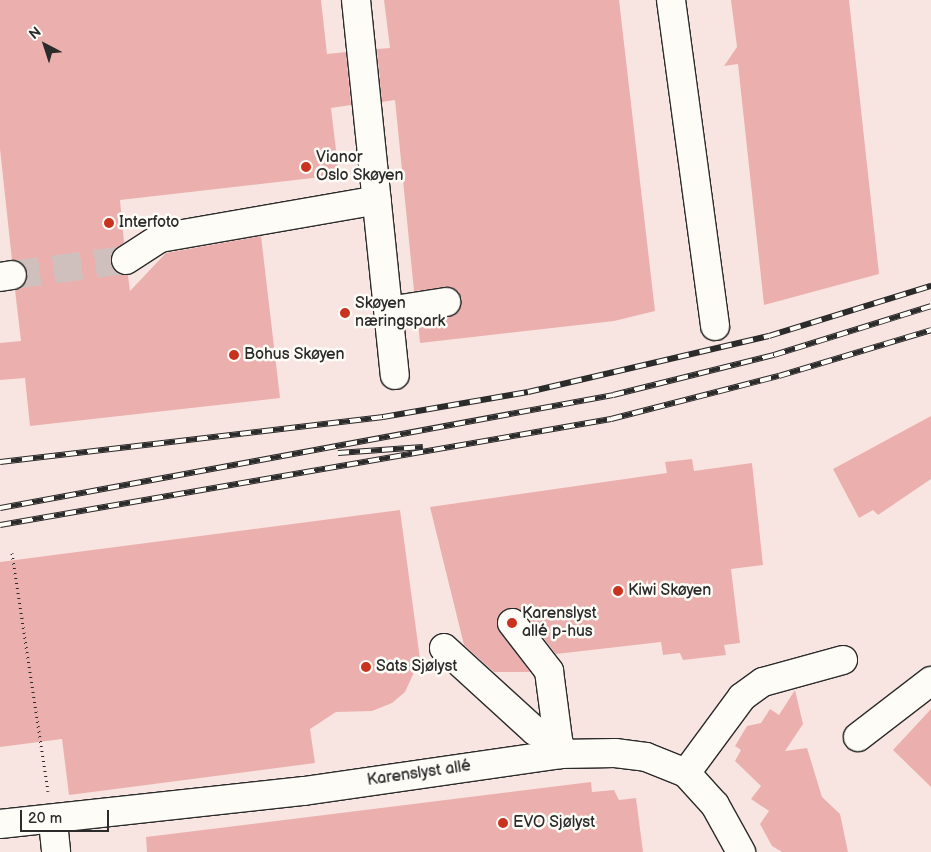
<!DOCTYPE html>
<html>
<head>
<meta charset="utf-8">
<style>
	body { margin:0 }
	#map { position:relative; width:931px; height:852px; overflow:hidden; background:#f8e5e1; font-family:"Balsamiq Sans",sans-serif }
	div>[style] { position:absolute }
	.building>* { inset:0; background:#ebb0ae }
	.minor-tunnel>* { height:28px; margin-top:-14px; transform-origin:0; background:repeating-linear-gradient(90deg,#cfc0bd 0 28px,transparent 0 42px) }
	.path>* { height:3px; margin-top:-1.5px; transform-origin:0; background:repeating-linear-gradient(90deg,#2b2b2b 0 1px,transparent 0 5px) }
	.roads { filter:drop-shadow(1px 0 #2b2b2b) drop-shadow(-1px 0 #2b2b2b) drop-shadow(0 1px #2b2b2b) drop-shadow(0 -1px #2b2b2b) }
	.minor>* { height:28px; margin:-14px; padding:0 14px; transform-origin:14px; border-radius:14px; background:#fdfcf7 }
	.rail>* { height:5.5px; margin-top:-2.75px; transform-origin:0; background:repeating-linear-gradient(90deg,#fdfcf7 0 11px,#2b2b2b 0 22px); box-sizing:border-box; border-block:1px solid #2b2b2b }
	.dots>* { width:14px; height:14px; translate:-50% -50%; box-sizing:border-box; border:2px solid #fdfcf7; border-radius:50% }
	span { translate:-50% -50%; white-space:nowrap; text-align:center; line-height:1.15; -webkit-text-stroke:5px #fdfcf7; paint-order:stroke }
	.poi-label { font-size:16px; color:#2b2b2b }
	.left { translate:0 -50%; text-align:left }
	.street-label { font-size:16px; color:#2b2b2b }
	.north { position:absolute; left:20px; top:20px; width:50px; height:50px; -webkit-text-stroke:4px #fdfcf7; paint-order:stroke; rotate:320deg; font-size:14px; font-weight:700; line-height:20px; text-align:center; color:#2b2b2b }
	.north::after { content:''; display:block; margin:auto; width:18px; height:22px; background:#2b2b2b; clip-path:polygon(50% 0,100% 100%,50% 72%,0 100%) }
	.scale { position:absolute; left:20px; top:810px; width:89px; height:22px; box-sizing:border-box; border:2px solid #2b2b2b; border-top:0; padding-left:6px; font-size:15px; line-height:18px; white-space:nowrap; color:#2b2b2b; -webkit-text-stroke:4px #fdfcf7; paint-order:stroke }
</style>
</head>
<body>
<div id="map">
	<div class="building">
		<div style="clip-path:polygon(0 0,321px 0,327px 54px,346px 52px,351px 105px,331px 108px,339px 175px,120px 200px,124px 242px,110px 260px,118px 274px,128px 275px,130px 291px,166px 253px,261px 236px,280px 398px,30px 426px,25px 378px,0 380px,0 343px,21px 341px,15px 290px,26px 281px,27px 273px,24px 265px,12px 260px,0 149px)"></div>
		<div style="clip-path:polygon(384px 0,619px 0,655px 311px,614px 321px,420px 343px,418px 322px,455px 314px,461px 300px,451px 287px,414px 291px,395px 100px,382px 102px,377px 49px,390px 48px)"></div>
		<div style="clip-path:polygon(731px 0,849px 0,879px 274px,764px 305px,738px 64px,724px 66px,737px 47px)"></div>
		<div style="clip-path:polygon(931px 416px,931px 479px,878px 515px,873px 510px,859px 518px,833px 469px)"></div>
		<div style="clip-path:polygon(692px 459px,694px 471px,752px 463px,763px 565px,731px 569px,740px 643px,724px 645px,726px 655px,683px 660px,680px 653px,663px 655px,661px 642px,556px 654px,524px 613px,510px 608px,502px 611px,497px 626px,530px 672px,494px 672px,464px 645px,430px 507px,667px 473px,665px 462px)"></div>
		<div style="clip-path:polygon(400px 510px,420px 659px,405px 692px,392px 703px,372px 711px,336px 712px,310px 729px,315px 763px,69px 795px,62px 739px,0 747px,0 562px)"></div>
		<div style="clip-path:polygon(795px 690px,803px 724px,785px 751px,807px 748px,822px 797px,840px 814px,848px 852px,782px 852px,772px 846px,760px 824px,769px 811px,751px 799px,761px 786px,735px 761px,741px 750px,735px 746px,747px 726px,761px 723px,770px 709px,779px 715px)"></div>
		<div style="clip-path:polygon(931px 709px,931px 787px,893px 750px)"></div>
		<div style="clip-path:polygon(591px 782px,592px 792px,614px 790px,619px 800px,636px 798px,643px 852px,147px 852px,146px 837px)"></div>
	</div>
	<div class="minor-tunnel">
		<div style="left:12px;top:275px;width:115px;rotate:-7.5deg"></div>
	</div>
	<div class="path">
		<div style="left:12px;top:553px;width:241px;rotate:81.4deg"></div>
	</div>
	<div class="roads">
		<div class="minor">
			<div style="left:356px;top:0;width:377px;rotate:84.1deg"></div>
			<div style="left:671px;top:0;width:329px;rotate:82.3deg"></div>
			<div style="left:126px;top:260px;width:40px;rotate:-32.9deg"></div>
			<div style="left:160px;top:238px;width:220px;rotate:-9.9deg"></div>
			<div style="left:0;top:277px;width:12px;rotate:-9deg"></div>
			<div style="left:389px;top:311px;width:58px;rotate:-9deg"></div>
			<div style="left:512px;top:623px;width:61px;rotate:52.4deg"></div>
			<div style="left:549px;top:671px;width:84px;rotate:82.5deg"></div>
			<div style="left:444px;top:648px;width:123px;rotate:42.4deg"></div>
			<div style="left:535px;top:731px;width:27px;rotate:27deg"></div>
			<div style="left:858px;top:737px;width:92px;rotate:-37.5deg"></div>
			<div style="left:686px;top:773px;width:94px;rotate:-53.6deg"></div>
			<div style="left:742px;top:697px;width:26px;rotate:-36deg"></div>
			<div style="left:763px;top:682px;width:83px;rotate:-15.4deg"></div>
			<div style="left:53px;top:822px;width:30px;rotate:84deg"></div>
			<div style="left:0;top:824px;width:306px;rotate:-6.2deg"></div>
			<div style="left:304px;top:791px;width:259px;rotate:-8.2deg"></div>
			<div style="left:560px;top:754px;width:55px;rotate:-1deg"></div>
			<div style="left:615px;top:753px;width:31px;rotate:7deg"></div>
			<div style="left:646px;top:757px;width:43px;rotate:21.8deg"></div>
			<div style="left:686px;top:773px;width:43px;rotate:47.8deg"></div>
			<div style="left:715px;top:805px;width:54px;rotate:61deg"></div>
		</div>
	</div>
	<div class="rail">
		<div style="left:338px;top:453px;width:85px;rotate:-4deg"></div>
		<div style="left:0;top:462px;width:386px;rotate:-6.7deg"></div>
		<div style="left:383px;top:417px;width:147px;rotate:-9.8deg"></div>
		<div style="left:528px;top:392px;width:247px;rotate:-13.1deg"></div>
		<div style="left:769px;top:336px;width:170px;rotate:-17.2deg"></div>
		<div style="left:0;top:508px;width:623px;rotate:-10.44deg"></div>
		<div style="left:613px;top:395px;width:166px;rotate:-14deg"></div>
		<div style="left:774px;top:355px;width:164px;rotate:-17.3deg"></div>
		<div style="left:0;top:525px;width:620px;rotate:-9.84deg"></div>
		<div style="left:611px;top:419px;width:173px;rotate:-14.4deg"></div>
		<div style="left:779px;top:376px;width:159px;rotate:-16.8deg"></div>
	</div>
	<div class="dots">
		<div style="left:306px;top:167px;background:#c8321e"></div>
		<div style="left:109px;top:223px;background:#c8321e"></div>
		<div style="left:345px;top:313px;background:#c8321e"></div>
		<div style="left:234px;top:355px;background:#c8321e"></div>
		<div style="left:618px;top:591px;background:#c8321e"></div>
		<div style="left:512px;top:623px;background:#c8321e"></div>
		<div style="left:366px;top:667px;background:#c8321e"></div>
		<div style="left:503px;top:823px;background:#c8321e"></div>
	</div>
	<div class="poi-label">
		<span class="left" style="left:316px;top:167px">Vianor<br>Oslo Skøyen</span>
		<span class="left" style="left:119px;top:223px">Interfoto</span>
		<span class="left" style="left:355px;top:313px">Skøyen<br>næringspark</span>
		<span class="left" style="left:244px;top:355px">Bohus Skøyen</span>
		<span class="left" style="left:628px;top:591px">Kiwi Skøyen</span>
		<span class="left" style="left:522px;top:623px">Karenslyst<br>allé p-hus</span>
		<span class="left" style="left:376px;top:667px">Sats Sjølyst</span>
		<span class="left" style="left:513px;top:823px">EVO Sjølyst</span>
	</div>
	<div class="street-label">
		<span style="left:419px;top:774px;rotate:-8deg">Karenslyst allé</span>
	</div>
	<div class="north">N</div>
	<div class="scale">20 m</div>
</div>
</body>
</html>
